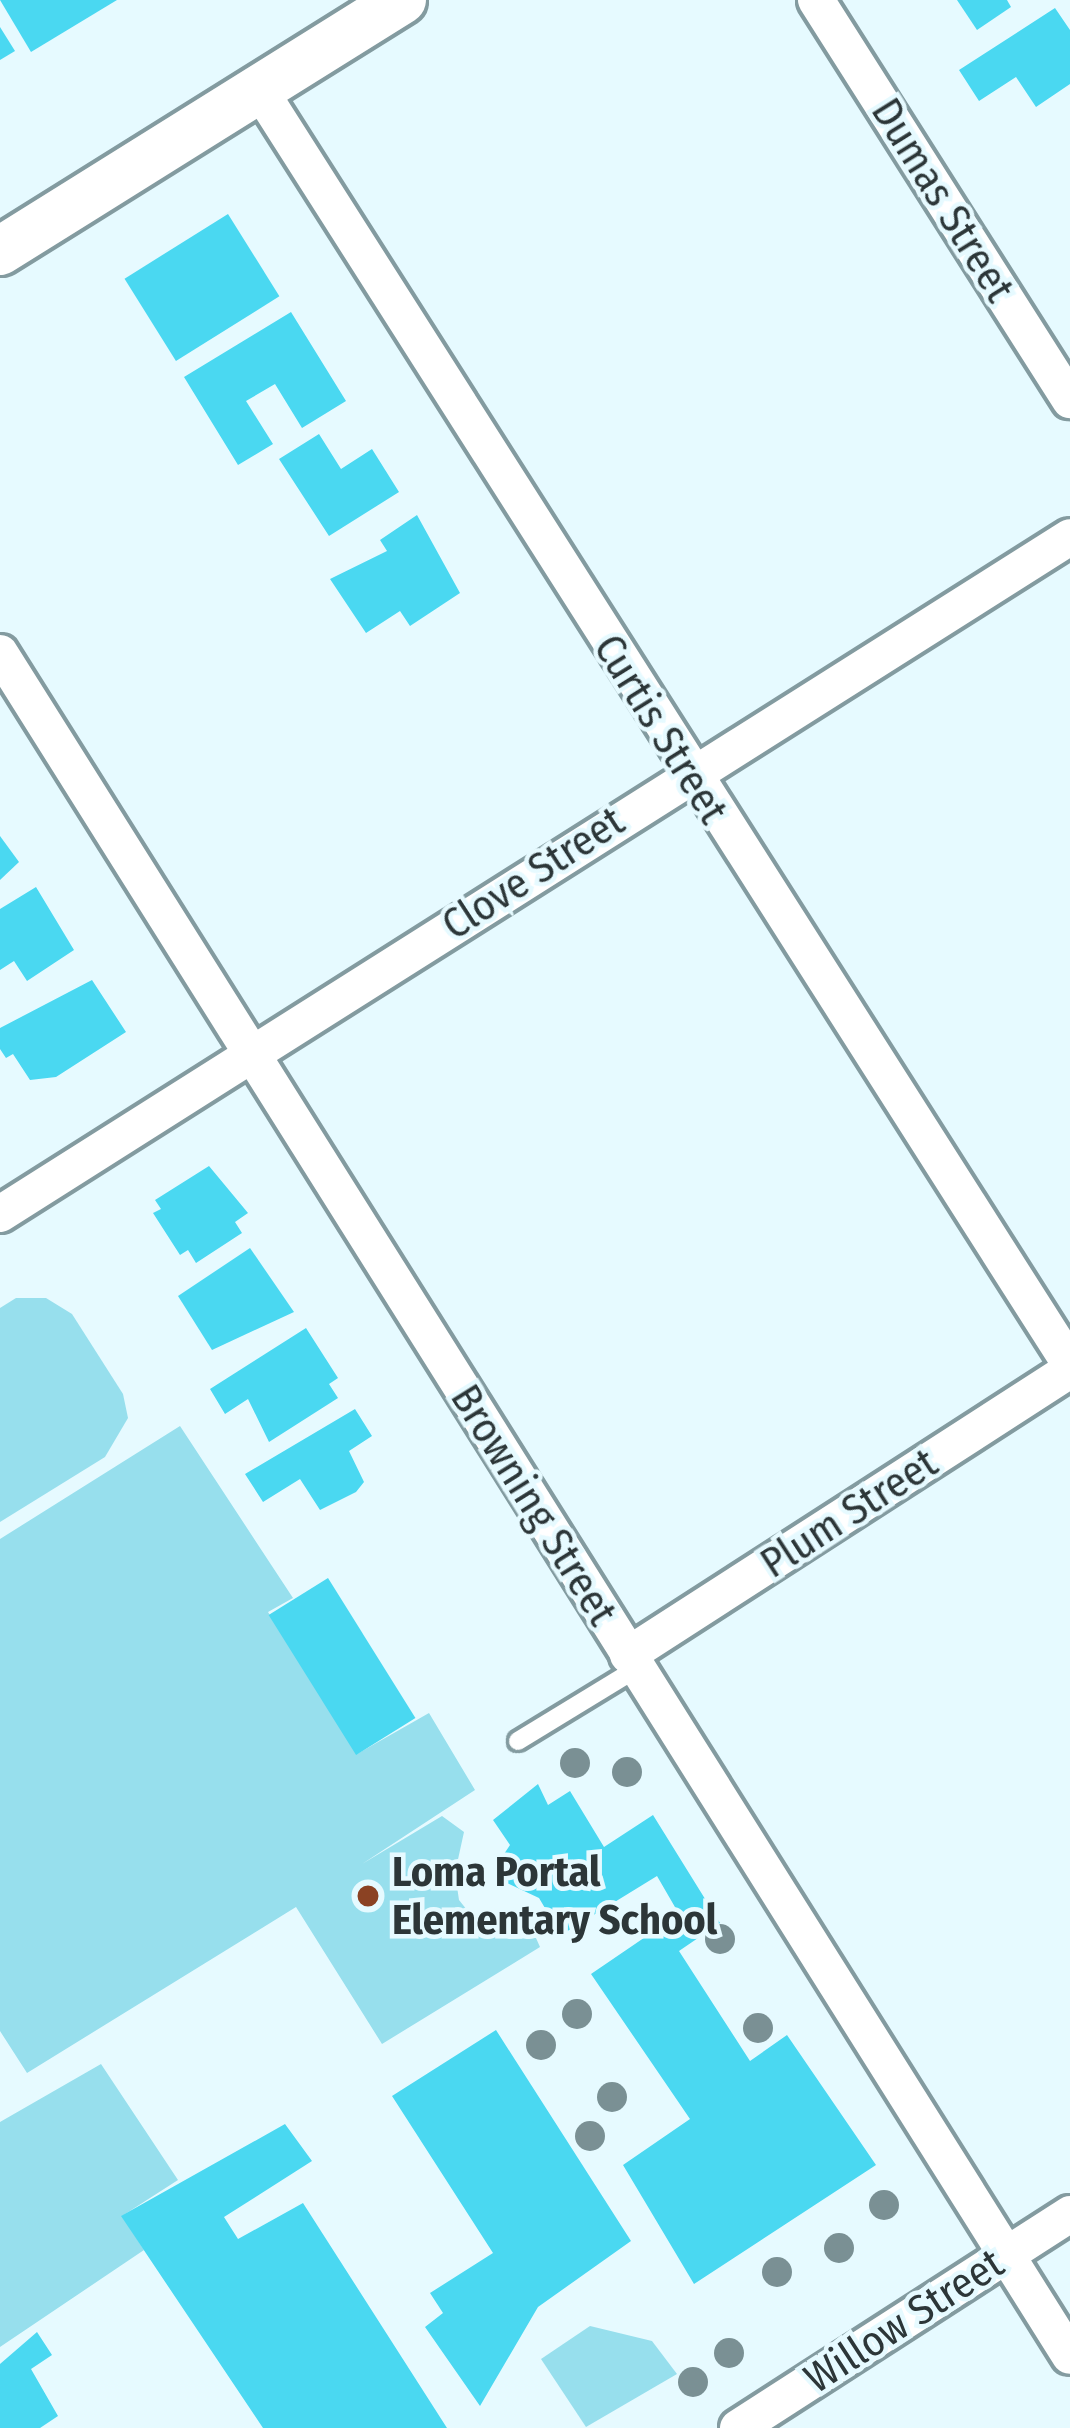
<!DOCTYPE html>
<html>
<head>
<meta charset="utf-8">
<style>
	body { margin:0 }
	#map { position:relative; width:1070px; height:2428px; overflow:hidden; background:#e6faff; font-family:"Fira Sans Condensed",sans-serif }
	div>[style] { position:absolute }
	.green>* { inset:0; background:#97dfed }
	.building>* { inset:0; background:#4ad8f1; transform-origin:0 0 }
	.roads { filter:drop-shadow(3px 0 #839ba0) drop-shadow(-3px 0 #839ba0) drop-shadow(0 3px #839ba0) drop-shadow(0 -3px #839ba0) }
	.lane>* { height:18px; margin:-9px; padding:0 9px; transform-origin:9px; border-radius:9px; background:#fff }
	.street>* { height:36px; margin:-18px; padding:0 18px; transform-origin:18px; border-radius:18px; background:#fff }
	.secondary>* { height:48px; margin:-24px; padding:0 24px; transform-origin:24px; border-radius:24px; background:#fff }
	.trees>* { width:30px; height:30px; margin:-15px; border-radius:50%; background:#7a9094 }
	.dots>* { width:33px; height:33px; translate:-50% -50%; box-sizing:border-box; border:6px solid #e6faff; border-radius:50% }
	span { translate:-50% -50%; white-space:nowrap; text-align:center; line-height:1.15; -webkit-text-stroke:9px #e6faff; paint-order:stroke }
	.street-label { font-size:42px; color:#2c3638 }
	.poi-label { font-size:42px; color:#2c3638; font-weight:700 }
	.left { translate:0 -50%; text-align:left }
</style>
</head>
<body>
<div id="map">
	<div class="green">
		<div style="clip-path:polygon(16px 1298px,46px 1298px,72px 1314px,123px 1394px,128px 1418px,105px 1457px,0 1522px,0 1308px)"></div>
		<div style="clip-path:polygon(180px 1426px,293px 1598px,268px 1612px,357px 1754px,429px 1713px,475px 1790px,362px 1864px,442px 1816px,464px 1832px,455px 1873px,459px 1900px,479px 1925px,509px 1939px,536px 1938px,540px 1947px,382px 2044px,296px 1907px,27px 2073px,0 2031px,0 1539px)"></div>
		<div style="clip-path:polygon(101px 2064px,178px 2180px,122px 2216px,144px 2250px,0 2347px,0 2122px)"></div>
		<div style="clip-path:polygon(590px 2326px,652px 2341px,677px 2374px,586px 2427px,541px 2359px)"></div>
	</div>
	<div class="building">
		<div style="clip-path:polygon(0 0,117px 0,31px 52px)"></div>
		<div style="clip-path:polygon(957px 0,1007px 0,1011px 7px,977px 30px)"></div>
		<div style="clip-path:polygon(1055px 8px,1070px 30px,1070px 84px,1036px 107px,1016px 77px,979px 101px,959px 70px)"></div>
		<div style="clip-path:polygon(0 27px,15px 51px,0 60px)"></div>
		<div style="left:228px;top:214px;width:97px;height:122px;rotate:58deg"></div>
		<div style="clip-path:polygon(291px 312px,346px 401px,302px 428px,275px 384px,246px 401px,273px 444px,238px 465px,184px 377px)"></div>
		<div style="clip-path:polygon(319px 434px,341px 469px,372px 449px,399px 492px,329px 536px,279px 459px)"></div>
		<div style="clip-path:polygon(417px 515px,460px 593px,410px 626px,400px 611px,366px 633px,330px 579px,387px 551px,380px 540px)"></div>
		<div style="clip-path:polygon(0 836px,19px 862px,0 880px)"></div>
		<div style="clip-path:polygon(36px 887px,74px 950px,27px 981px,14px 961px,0 970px,0 909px)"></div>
		<div style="clip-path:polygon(92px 980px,126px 1032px,56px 1077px,30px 1080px,13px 1054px,6px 1058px,0 1049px,0 1028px)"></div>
		<div style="clip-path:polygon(209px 1166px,248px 1213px,235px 1222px,242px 1233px,196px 1263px,188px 1250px,180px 1255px,153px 1213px,161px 1209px,155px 1200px)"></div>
		<div style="clip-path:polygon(250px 1248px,294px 1312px,212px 1350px,178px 1296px)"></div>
		<div style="clip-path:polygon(306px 1328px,338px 1378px,329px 1384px,338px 1398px,269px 1442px,248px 1399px,225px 1414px,210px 1389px)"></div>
		<div style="clip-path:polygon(355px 1409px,372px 1436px,349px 1451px,364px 1482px,356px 1492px,320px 1510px,300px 1479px,263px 1502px,245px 1474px)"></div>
		<div style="left:328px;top:1578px;width:165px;height:70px;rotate:58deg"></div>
		<div style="clip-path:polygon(538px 1784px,548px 1805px,570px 1791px,604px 1847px,653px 1815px,720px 1923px,679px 1951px,750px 2061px,787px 2035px,876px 2165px,694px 2284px,623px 2165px,690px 2119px,591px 1974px,679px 1914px,657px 1876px,561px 1935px,539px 1898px,507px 1883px,500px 1860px,510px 1845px,493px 1820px)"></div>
		<div style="clip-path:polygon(496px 2030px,631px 2241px,538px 2307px,480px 2406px,425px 2327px,443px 2313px,430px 2293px,493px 2253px,392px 2096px)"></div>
		<div style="clip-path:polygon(285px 2124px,312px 2161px,224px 2217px,238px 2239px,303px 2203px,447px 2428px,263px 2428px,121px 2216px)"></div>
		<div style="clip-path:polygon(37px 2332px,52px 2355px,31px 2369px,58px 2416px,40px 2428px,0 2428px,0 2364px)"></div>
	</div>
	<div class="roads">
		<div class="lane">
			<div style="left:518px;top:1741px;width:138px;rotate:-31.4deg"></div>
		</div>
		<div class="street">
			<div style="left:816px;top:0;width:474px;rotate:57.6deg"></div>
			<div style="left:259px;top:89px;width:1511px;rotate:57.54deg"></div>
			<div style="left:0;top:653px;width:2011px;rotate:57.86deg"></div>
			<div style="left:0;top:1214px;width:1266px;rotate:-32.32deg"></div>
			<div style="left:628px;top:1655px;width:526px;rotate:-32.81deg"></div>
			<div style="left:738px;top:2428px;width:395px;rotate:-32.8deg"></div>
		</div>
		<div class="secondary">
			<div style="left:0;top:251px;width:474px;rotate:-32deg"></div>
		</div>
	</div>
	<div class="trees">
		<div style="left:575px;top:1763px"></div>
		<div style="left:627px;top:1772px"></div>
		<div style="left:720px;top:1939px"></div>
		<div style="left:577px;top:2014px"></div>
		<div style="left:758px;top:2028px"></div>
		<div style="left:541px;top:2045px"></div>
		<div style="left:612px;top:2097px"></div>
		<div style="left:590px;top:2136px"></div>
		<div style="left:884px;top:2205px"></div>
		<div style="left:839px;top:2248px"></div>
		<div style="left:777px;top:2272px"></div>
		<div style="left:729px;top:2353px"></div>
		<div style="left:693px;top:2382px"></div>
	</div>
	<div class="dots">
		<div style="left:368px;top:1896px;background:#8b4223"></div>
	</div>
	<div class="street-label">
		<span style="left:943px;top:200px;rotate:58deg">Dumas Street</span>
		<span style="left:661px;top:729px;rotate:58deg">Curtis Street</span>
		<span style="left:533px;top:873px;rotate:-33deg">Clove Street</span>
		<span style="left:534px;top:1505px;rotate:58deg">Browning Street</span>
		<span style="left:849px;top:1513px;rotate:-33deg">Plum Street</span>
		<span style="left:904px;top:2321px;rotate:-33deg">Willow Street</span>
	</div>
	<div class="poi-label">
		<span class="left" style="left:392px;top:1896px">Loma Portal<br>Elementary School</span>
	</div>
</div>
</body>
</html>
